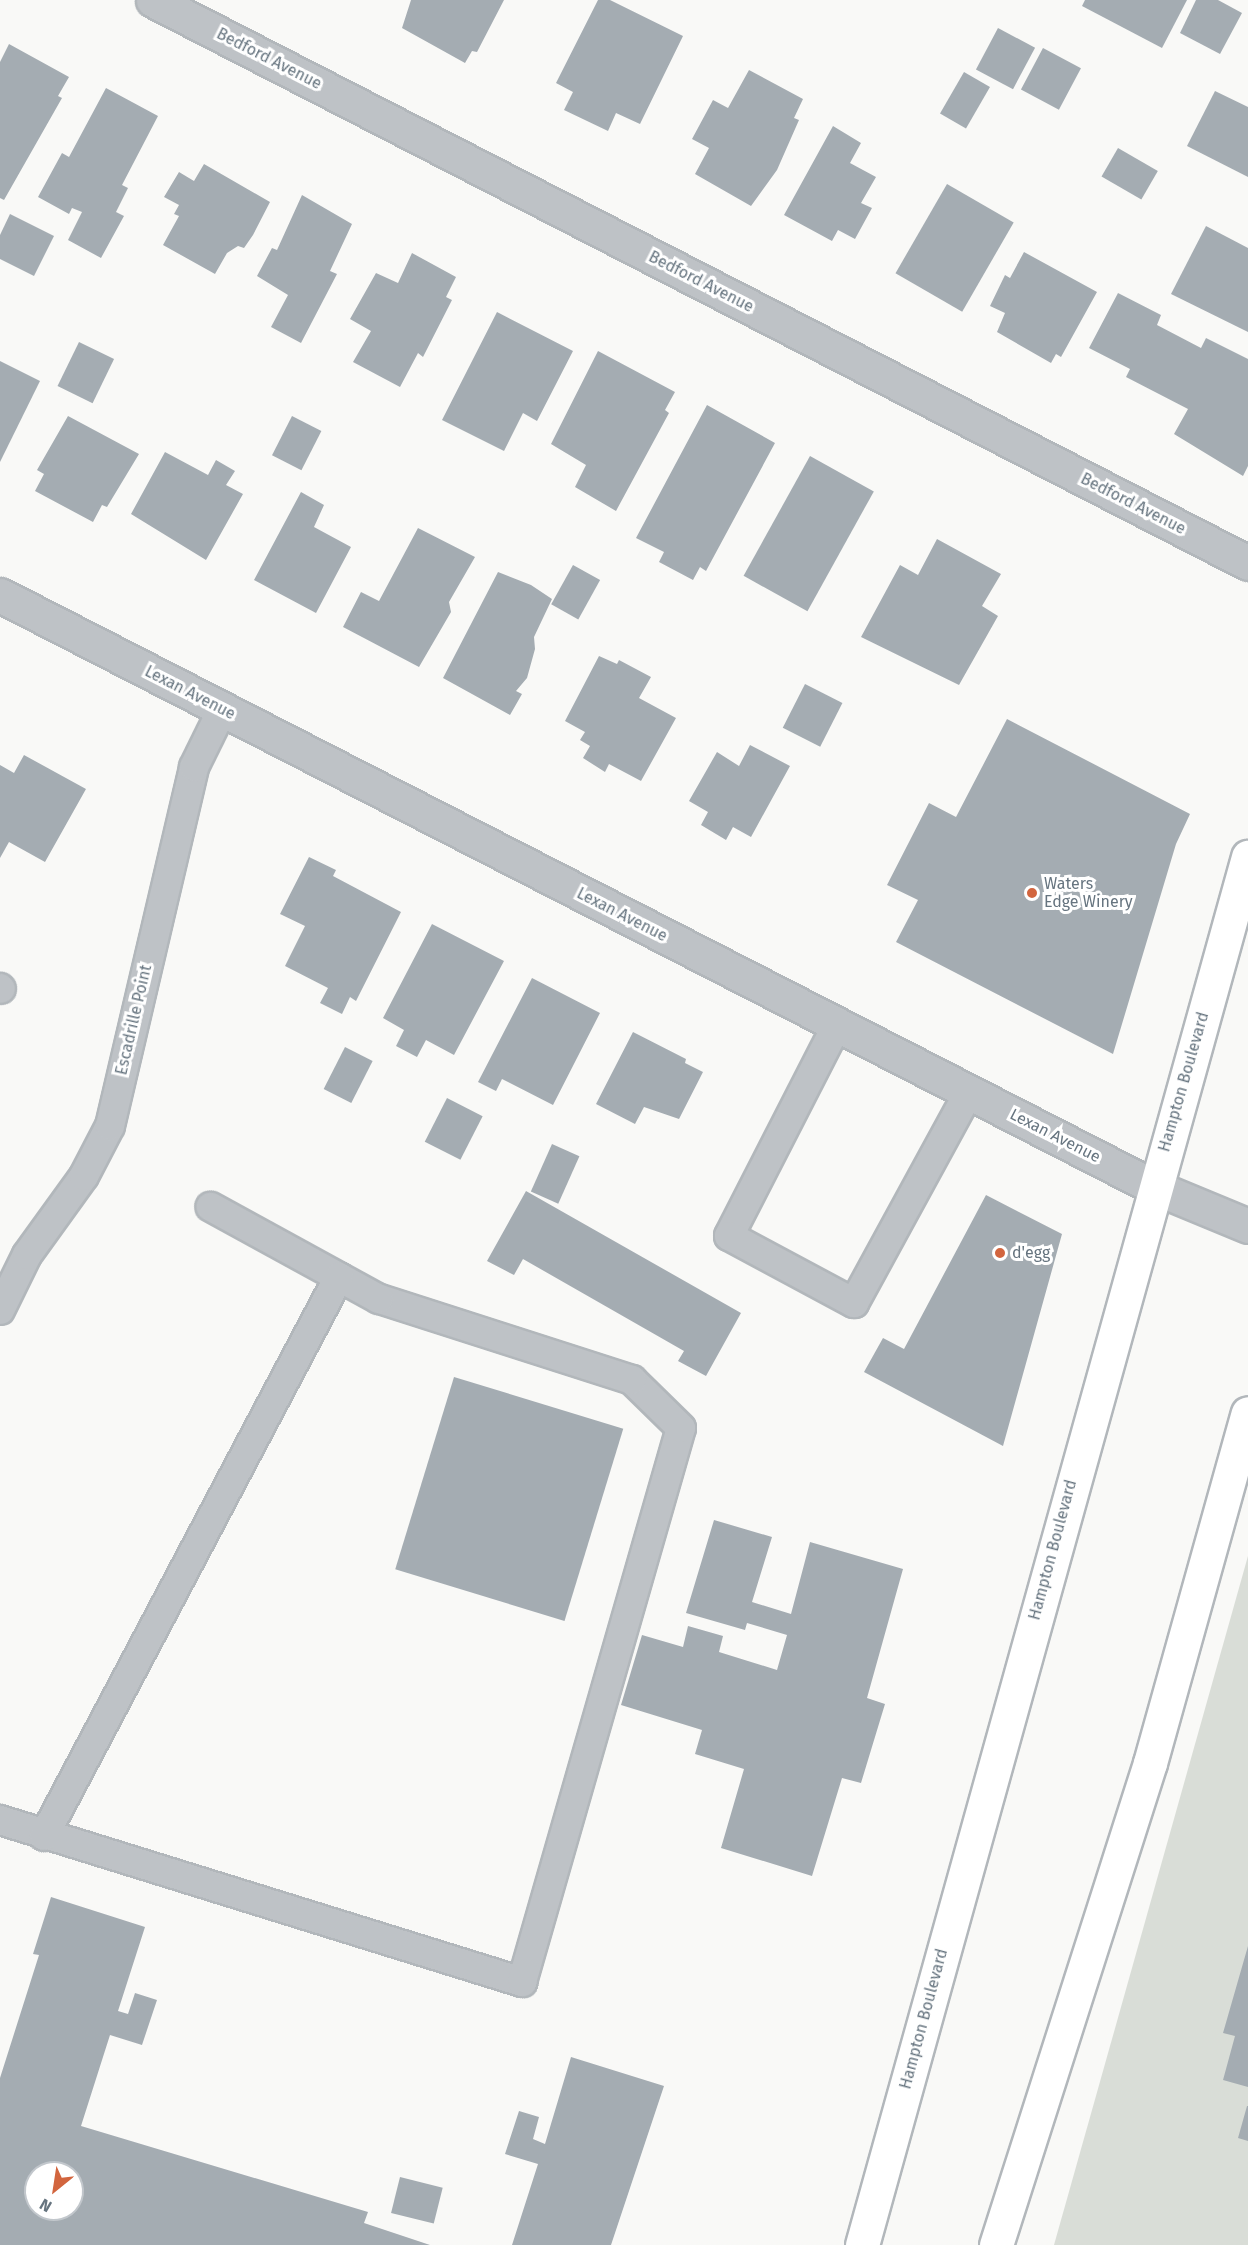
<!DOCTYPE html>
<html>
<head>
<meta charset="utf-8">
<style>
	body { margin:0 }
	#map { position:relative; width:1248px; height:2245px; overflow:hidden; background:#f9f9f7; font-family:"Fira Sans",sans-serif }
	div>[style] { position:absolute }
	.green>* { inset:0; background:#d9ddd7 }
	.building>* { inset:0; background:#a4acb2; transform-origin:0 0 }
	.roads { filter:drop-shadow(2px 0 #b2b7bb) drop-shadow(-2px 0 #b2b7bb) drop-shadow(0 2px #b2b7bb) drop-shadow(0 -2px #b2b7bb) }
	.lane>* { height:28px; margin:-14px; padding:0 14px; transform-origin:14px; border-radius:14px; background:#bec2c6 }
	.street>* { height:33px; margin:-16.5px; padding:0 16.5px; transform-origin:16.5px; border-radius:16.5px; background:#bec2c6 }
	.primary>* { height:33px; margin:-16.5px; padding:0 16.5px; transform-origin:16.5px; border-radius:16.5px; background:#fff }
	.dots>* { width:16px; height:16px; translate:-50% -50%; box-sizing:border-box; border:3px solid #fff; border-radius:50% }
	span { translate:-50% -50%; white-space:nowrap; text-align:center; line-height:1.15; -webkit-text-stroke:6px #fff; paint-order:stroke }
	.street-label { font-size:16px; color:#66747f }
	.poi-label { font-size:16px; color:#66747f }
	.left { translate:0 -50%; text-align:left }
	.north { position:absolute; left:24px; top:2161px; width:60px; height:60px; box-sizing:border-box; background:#fff; border:2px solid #c2c7cc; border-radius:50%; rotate:210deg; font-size:16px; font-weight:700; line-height:24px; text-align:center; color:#66747f }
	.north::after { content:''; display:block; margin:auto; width:21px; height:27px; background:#d2653e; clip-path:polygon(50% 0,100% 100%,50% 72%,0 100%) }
</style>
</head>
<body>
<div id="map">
	<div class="green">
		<div style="clip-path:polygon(1248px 1556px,1248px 2245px,1054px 2245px)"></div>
	</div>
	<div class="building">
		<div style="clip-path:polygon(411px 0,504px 0,477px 52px,472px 51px,465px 63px,402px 28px)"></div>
		<div style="clip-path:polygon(598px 0,610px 0,683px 36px,640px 124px,616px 113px,608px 131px,564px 110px,573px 92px,556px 83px)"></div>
		<div style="clip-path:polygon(1085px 0,1187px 0,1162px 48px,1082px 6px)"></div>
		<div style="clip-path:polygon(1196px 0,1218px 0,1242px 13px,1220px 54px,1180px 33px)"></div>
		<div style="left:998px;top:28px;width:42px;height:47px;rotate:28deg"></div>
		<div style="clip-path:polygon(9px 44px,69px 77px,58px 96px,62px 98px,4px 200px,0 198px,0 62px)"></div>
		<div style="left:1043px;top:48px;width:43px;height:47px;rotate:28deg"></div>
		<div style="clip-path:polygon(749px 70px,803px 99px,794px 118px,799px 120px,777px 170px,751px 206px,695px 174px,709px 148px,692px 139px,713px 100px,728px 108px)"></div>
		<div style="left:964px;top:72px;width:30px;height:48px;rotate:30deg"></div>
		<div style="clip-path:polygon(106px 88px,158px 116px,122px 185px,128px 188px,116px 212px,124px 216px,101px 258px,68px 240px,82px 212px,72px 208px,69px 214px,38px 197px,62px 153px,69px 157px)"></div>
		<div style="clip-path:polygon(1215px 91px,1248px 107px,1248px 177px,1187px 146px)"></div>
		<div style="clip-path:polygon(833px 126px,861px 143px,850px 163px,876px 177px,861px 203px,872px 208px,855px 239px,838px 230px,832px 241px,784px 215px)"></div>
		<div style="left:1118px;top:148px;width:46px;height:33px;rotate:30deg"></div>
		<div style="clip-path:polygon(204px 164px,270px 202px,253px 235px,244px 248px,238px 246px,227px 253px,215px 274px,163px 245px,179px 216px,174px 214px,179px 205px,164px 197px,179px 172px,194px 181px)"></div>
		<div style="left:947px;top:184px;width:77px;height:103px;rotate:30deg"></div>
		<div style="clip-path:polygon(302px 195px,352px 224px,330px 271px,337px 274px,301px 343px,271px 327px,288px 295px,257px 276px,272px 248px,277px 250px)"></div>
		<div style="clip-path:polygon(10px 214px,54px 236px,34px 276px,0 259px,0 235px)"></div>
		<div style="clip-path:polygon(1206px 226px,1248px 248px,1248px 332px,1171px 294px)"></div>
		<div style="clip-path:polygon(1024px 252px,1097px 292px,1061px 357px,1056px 354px,1051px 363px,997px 332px,1005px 313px,990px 306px,1005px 275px,1010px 278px)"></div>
		<div style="clip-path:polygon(412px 253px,456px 277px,446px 297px,452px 300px,423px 357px,418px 353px,400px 387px,353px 362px,371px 331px,350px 319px,376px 273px,398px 283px)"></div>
		<div style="clip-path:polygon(1118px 293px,1161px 315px,1157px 325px,1201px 348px,1206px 338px,1248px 359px,1248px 466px,1243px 476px,1174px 434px,1188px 409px,1126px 377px,1130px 369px,1089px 348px)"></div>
		<div style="clip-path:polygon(497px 312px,573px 351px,537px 421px,523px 413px,504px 451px,442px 420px)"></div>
		<div style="left:79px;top:342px;width:39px;height:49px;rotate:26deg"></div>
		<div style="clip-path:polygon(598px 351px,675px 392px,665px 410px,669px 413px,616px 511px,575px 487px,586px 465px,551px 444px)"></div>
		<div style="clip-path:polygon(0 361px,40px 381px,0 462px)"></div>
		<div style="clip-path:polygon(707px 405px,775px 443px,706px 571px,700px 567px,693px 580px,659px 562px,664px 552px,636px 538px)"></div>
		<div style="clip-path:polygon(68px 416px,139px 454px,107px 507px,102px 505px,93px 522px,35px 491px,44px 474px,37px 470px)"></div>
		<div style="left:292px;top:416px;width:33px;height:44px;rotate:27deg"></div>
		<div style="clip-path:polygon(165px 452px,208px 475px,216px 460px,235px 471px,226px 485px,243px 494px,206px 560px,131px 514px)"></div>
		<div style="left:810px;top:456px;width:73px;height:137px;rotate:29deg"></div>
		<div style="clip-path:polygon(301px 492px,324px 505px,314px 527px,351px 547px,316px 613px,254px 580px)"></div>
		<div style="clip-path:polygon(418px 528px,475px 557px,449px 602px,451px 612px,419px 667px,343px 627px,361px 592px,379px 601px)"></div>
		<div style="clip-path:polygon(937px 539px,1001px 574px,982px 606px,998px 616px,959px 685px,861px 637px,900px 565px,918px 575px)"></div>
		<div style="left:573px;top:565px;width:31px;height:45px;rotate:29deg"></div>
		<div style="clip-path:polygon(498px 572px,531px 585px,552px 599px,534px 637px,535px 649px,527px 678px,516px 691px,522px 694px,510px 715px,443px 678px)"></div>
		<div style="clip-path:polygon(599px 656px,617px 664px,619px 660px,651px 677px,639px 698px,676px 718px,641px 781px,609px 764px,605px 772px,583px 758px,590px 746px,580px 740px,585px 732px,565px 721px)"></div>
		<div style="left:805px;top:684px;width:42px;height:49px;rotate:27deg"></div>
		<div style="clip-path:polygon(1007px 719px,1190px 814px,1176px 844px,1113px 1054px,896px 942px,918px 900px,887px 885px,929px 803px,956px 817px)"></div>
		<div style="clip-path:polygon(750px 745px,790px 766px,751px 837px,733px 827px,726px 840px,701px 825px,708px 812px,689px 801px,717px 752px,739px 766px)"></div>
		<div style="clip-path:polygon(24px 755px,86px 789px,45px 862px,9px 842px,0 858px,0 765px,14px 773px)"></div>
		<div style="clip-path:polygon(309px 857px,336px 870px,333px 876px,401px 912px,356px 1001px,350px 997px,342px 1014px,320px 1003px,328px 988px,285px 966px,305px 926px,280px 914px)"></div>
		<div style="clip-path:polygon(432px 924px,504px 961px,454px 1055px,426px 1040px,417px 1057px,396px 1046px,404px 1030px,383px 1018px)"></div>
		<div style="clip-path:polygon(532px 978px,600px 1013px,553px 1105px,502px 1079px,496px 1091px,478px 1082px)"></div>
		<div style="clip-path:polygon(633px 1032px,686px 1059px,685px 1063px,703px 1072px,679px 1119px,644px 1107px,635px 1124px,596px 1104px)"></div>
		<div style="left:345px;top:1047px;width:31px;height:47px;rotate:27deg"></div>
		<div style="left:447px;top:1098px;width:40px;height:49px;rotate:27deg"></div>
		<div style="left:552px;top:1144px;width:30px;height:52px;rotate:24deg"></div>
		<div style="clip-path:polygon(526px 1191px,741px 1313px,706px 1376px,678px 1361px,684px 1351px,523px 1259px,514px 1275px,487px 1261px)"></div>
		<div style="clip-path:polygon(986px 1195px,1062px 1234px,1003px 1446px,864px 1372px,883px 1338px,904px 1349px)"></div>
		<div style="left:454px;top:1377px;width:177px;height:201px;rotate:17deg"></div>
		<div style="clip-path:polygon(714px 1520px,772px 1537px,752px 1602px,791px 1614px,810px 1542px,903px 1569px,867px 1698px,885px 1704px,861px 1783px,842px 1778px,812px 1876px,721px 1848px,744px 1769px,695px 1754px,702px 1730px,621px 1705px,642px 1635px,683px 1647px,688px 1626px,723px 1636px,719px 1652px,777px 1670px,787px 1635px,747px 1623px,745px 1630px,686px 1613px)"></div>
		<div style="clip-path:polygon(evenodd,51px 1897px,145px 1927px,118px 2011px,128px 2014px,135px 1993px,157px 2000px,142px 2045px,110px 2035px,81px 2126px,368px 2212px,364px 2223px,430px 2245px,0 2245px,0 2078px,39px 1955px,33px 1954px,51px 1897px,36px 2173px,72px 2173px,72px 2209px,36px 2209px,36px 2173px)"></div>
		<div style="clip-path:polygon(1248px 1946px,1248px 2087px,1223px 2080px,1235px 2036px,1223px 2033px)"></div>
		<div style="clip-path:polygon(571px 2057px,664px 2086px,611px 2245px,512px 2245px,538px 2164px,505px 2154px,519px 2111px,539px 2117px,533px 2139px,545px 2144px)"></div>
		<div style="clip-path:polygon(1247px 2106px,1248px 2106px,1248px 2141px,1238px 2138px)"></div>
		<div style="left:400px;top:2177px;width:44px;height:37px;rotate:14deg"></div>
	</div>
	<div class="roads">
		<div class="lane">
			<div style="left:0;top:988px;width:1px;rotate:45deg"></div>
			<div style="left:837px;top:1025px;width:237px;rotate:117.1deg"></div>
			<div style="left:729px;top:1236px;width:142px;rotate:28.2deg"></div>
			<div style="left:854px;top:1303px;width:240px;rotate:-61.4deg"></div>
			<div style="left:0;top:1310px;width:61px;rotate:-63.9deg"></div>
			<div style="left:27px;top:1255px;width:97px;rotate:-54.2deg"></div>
			<div style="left:84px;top:1176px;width:56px;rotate:-62.5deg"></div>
			<div style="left:110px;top:1126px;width:369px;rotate:-76.8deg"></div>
			<div style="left:194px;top:767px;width:64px;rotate:-63.8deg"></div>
			<div style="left:0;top:1820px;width:547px;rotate:17.24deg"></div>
			<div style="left:522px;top:1982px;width:576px;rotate:-73.99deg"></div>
			<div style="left:681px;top:1428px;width:69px;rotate:-135.6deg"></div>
			<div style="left:632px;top:1380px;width:266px;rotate:-162.2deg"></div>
			<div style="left:379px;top:1299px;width:192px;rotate:-151.3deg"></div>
			<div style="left:44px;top:1836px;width:632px;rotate:-62.18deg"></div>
		</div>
		<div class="street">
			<div style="left:153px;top:0;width:1231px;rotate:27.21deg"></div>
			<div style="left:0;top:595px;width:1297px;rotate:27.16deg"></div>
			<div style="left:1154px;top:1187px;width:102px;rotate:22.5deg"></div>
		</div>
		<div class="primary">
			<div style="left:862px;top:2245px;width:1441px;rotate:-74.46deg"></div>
			<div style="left:996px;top:2245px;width:506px;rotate:-72.28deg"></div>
			<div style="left:1150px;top:1763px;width:363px;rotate:-74.4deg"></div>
		</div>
	</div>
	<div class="dots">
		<div style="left:1032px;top:893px;background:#d2653e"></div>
		<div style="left:1000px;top:1253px;background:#d2653e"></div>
	</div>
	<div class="street-label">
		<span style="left:269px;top:59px;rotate:27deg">Bedford Avenue</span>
		<span style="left:701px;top:282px;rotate:27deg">Bedford Avenue</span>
		<span style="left:1133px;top:504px;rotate:27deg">Bedford Avenue</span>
		<span style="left:190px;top:693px;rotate:27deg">Lexan Avenue</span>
		<span style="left:622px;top:915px;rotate:27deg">Lexan Avenue</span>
		<span style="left:134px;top:1020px;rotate:-77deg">Escadrille Point</span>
		<span style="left:1184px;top:1082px;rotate:-74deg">Hampton Boulevard</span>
		<span style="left:1055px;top:1136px;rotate:27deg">Lexan Avenue</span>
		<span style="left:1053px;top:1550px;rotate:-75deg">Hampton Boulevard</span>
		<span style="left:924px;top:2019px;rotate:-75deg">Hampton Boulevard</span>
	</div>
	<div class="poi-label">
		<span class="left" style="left:1044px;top:893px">Waters<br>Edge Winery</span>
		<span class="left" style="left:1012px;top:1253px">d'egg</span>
	</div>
	<div class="north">N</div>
</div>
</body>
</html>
